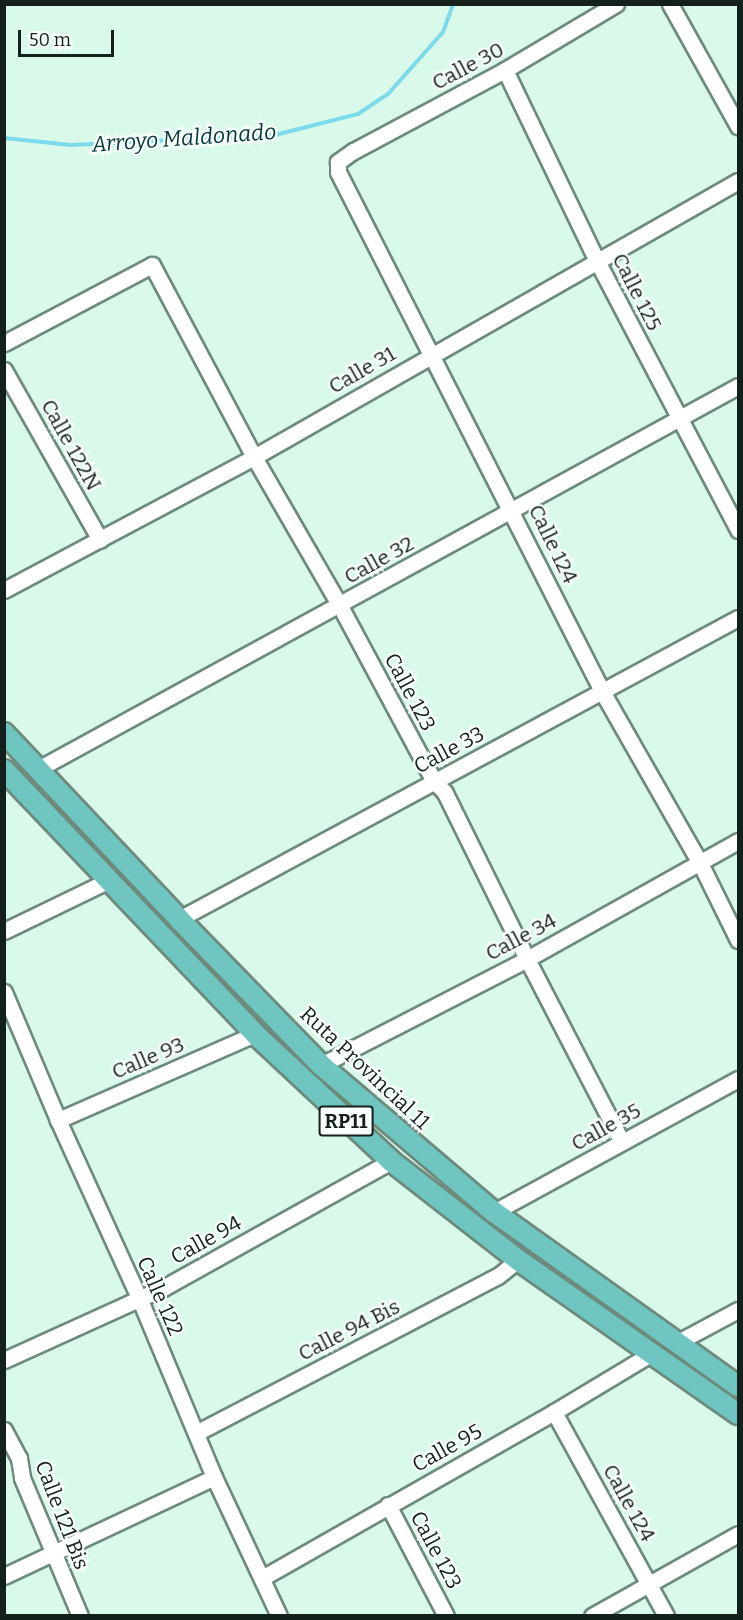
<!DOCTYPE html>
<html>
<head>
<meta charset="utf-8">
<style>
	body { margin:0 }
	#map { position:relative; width:743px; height:1620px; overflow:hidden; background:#d9f9ea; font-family:Bitter,serif }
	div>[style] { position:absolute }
	.stream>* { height:4px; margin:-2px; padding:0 2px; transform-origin:2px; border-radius:2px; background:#7cdaea }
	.roads { filter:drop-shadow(2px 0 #6d8a7d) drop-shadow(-2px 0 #6d8a7d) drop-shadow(0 2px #6d8a7d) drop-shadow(0 -2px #6d8a7d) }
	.minor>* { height:15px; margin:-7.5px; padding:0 7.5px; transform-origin:7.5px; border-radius:7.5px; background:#fff }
	.major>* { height:20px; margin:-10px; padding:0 10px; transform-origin:10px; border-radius:10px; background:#6fc5bf }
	span { translate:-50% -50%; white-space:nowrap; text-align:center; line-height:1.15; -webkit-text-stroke:4.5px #f9fffc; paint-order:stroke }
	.shield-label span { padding:2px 4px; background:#f9fffc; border:2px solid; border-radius:4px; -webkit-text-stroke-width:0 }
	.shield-label { font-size:20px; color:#14201b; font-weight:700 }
	.street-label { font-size:21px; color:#14201b }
	.water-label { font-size:22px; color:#07363d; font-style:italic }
	.frame { position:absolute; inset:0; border:6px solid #14201b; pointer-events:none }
	.scale { position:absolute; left:18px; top:30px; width:96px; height:27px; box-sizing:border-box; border:3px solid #14201b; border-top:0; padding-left:8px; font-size:18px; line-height:21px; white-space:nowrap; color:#14201b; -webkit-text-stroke:4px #f9fffc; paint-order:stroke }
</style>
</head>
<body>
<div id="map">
	<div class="stream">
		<div style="left:4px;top:138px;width:67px;rotate:6deg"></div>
		<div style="left:71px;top:145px;width:204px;rotate:-2.8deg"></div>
		<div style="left:275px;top:135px;width:86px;rotate:-14.2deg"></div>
		<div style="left:358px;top:114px;width:37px;rotate:-34deg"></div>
		<div style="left:389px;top:93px;width:81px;rotate:-48.5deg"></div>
		<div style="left:443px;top:32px;width:30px;rotate:-70deg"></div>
	</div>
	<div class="roads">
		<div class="minor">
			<div style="left:616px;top:4px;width:129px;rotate:149.3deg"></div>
			<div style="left:505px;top:70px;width:172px;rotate:151.9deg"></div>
			<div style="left:353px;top:151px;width:19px;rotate:144deg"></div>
			<div style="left:338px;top:162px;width:10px;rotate:90deg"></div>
			<div style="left:338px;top:172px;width:585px;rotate:63.04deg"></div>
			<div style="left:603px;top:693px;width:196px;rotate:60.3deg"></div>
			<div style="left:700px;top:863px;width:86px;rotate:63.7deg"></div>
			<div style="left:670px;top:4px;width:140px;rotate:60.9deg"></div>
			<div style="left:505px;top:70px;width:212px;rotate:64.3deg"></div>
			<div style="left:597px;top:261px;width:304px;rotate:62.3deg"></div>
			<div style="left:4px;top:343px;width:167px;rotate:-27.8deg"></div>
			<div style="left:152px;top:265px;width:217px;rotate:62deg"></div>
			<div style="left:254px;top:457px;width:172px;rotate:60deg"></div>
			<div style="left:340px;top:606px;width:199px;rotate:61.8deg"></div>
			<div style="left:434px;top:781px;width:16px;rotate:47deg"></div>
			<div style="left:445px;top:793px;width:185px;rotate:63.7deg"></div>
			<div style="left:527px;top:959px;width:206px;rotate:62.6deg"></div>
			<div style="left:4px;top:370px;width:195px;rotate:60.5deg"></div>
			<div style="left:4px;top:590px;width:283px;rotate:-28deg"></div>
			<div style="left:254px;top:457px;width:557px;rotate:-29.69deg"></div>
			<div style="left:38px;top:769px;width:798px;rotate:-28.68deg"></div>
			<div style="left:179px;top:919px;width:635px;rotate:-28.3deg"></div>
			<div style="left:4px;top:931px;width:117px;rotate:-25.9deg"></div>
			<div style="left:4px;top:992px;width:139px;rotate:67.1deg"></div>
			<div style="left:58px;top:1120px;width:198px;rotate:65.5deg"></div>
			<div style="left:140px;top:1300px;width:192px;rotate:67.3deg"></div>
			<div style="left:214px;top:1477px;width:153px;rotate:64.9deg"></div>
			<div style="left:321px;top:1065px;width:232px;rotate:-27.2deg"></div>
			<div style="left:527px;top:959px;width:242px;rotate:-29.2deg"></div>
			<div style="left:58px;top:1120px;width:215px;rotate:-23.6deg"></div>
			<div style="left:494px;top:1212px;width:278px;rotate:-28.6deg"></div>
			<div style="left:678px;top:1342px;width:68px;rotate:-28.1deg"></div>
			<div style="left:4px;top:1360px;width:175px;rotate:-24.4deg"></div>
			<div style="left:163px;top:1288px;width:261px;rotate:-29.1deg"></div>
			<div style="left:554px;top:1412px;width:233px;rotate:61.2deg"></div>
			<div style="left:4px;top:1430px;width:32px;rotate:62deg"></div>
			<div style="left:19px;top:1458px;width:20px;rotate:81deg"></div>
			<div style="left:22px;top:1478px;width:150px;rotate:67.2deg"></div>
			<div style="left:196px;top:1433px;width:340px;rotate:-27.5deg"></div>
			<div style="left:498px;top:1276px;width:26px;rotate:-39deg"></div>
			<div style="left:388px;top:1505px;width:125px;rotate:62.4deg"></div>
			<div style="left:4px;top:1576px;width:232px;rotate:-25.2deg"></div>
			<div style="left:262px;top:1578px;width:336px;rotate:-29.6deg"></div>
			<div style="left:554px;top:1412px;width:114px;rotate:-31deg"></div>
			<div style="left:592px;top:1616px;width:167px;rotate:-29.3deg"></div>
		</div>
		<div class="major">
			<div style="left:4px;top:733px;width:255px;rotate:46.7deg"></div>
			<div style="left:179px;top:919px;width:204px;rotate:45.8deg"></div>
			<div style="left:321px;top:1065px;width:227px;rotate:40.4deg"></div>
			<div style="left:494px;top:1212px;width:300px;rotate:35.5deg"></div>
			<div style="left:4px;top:770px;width:364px;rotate:46.4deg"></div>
			<div style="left:255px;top:1034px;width:186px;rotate:43deg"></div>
			<div style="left:391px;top:1161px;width:161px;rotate:37.9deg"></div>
			<div style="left:518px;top:1260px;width:269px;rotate:35deg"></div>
		</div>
	</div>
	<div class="shield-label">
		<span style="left:346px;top:1121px">RP11</span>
	</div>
	<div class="street-label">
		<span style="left:468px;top:66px;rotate:-28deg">Calle 30</span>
		<span style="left:637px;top:292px;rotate:63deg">Calle 125</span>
		<span style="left:362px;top:370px;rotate:-30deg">Calle 31</span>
		<span style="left:71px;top:445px;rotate:61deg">Calle 122N</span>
		<span style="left:553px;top:544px;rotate:64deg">Calle 124</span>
		<span style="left:379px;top:560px;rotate:-29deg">Calle 32</span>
		<span style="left:410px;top:692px;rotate:62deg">Calle 123</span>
		<span style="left:449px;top:750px;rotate:-28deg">Calle 33</span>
		<span style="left:521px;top:937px;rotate:-28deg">Calle 34</span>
		<span style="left:148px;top:1058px;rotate:-23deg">Calle 93</span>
		<span style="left:365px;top:1068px;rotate:43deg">Ruta Provincial 11</span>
		<span style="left:606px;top:1127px;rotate:-29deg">Calle 35</span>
		<span style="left:206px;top:1240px;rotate:-29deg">Calle 94</span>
		<span style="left:160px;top:1296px;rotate:66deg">Calle 122</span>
		<span style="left:349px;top:1330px;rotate:-27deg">Calle 94 Bis</span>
		<span style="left:447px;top:1448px;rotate:-29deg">Calle 95</span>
		<span style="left:629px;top:1503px;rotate:61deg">Calle 124</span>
		<span style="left:62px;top:1515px;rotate:69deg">Calle 121 Bis</span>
		<span style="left:436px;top:1550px;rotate:62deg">Calle 123</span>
	</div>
	<div class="water-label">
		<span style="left:184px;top:138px;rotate:-4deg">Arroyo Maldonado</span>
	</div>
	<div class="frame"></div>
	<div class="scale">50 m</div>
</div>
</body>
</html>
